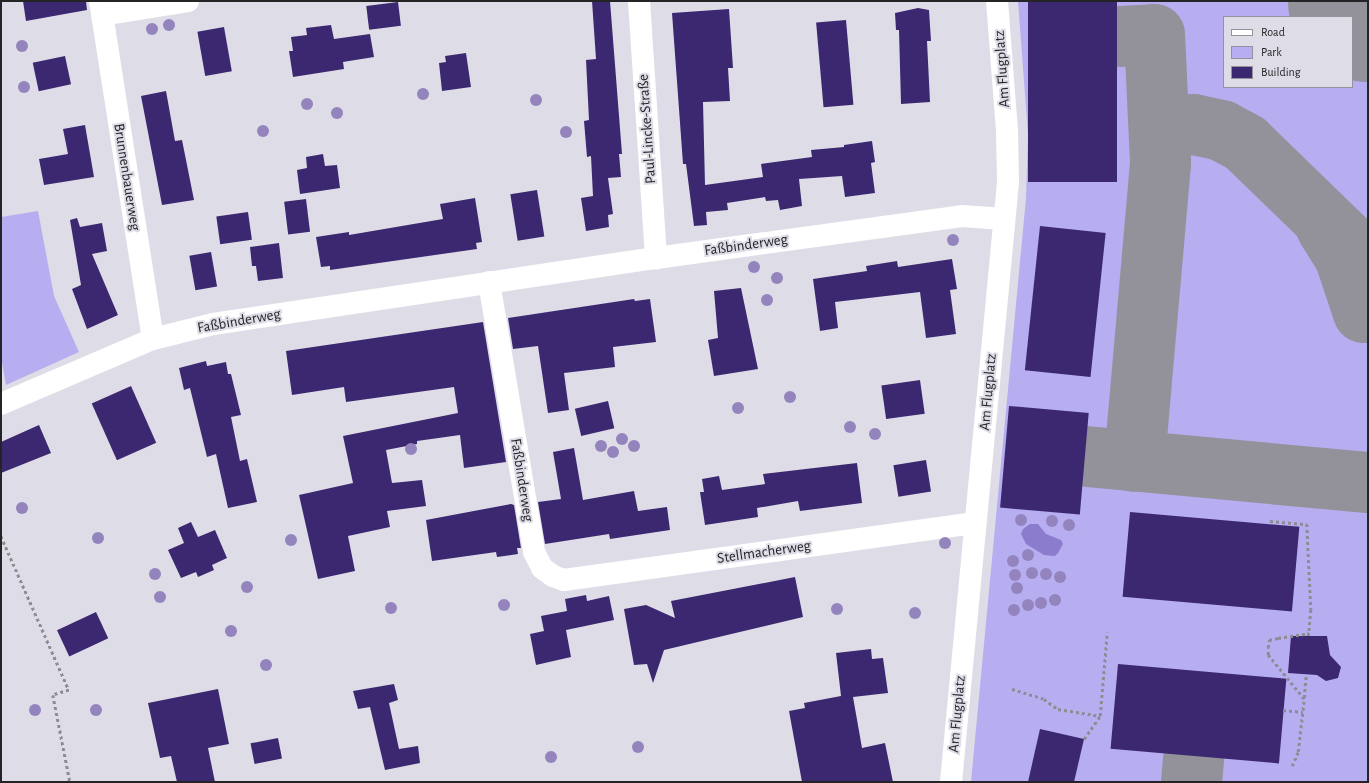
<!DOCTYPE html>
<html>
<head>
<meta charset="utf-8">
<style>
	body { margin:0 }
	#map { position:relative; width:1369px; height:783px; overflow:hidden; background:#dedde7; font-family:"Alegreya Sans",sans-serif }
	div>[style] { position:absolute }
	.green>* { inset:0; background:#b7adf1 }
	.water>* { inset:0; background:#8b7ccd }
	.taxiway>* { height:61px; margin:-30.5px; padding:0 30.5px; transform-origin:30.5px; border-radius:30.5px; background:#93929a }
	.runway>* { height:153px; margin:-76.5px; padding:0 76.5px; transform-origin:76.5px; border-radius:76.5px; background:#93929a }
	.building>* { inset:0; background:#3b2870; transform-origin:0 0 }
	.path>* { height:2.5px; margin-top:-1.25px; transform-origin:0; background:repeating-linear-gradient(90deg,#8d8c93 0 3px,transparent 0 6px) }
	.street>* { height:22px; margin:-11px; padding:0 11px; transform-origin:11px; border-radius:11px; background:#fff }
	.trees>* { width:12px; height:12px; margin:-6px; border-radius:50%; background:#9384be }
	span { translate:-50% -50%; white-space:nowrap; text-align:center; line-height:1.15; -webkit-text-stroke:4px #dedde7; paint-order:stroke }
	.street-label { font-size:15px; color:#242427 }
	.frame { position:absolute; inset:0; border:2px solid #242427; pointer-events:none }
	.legend { position:absolute; left:1223px; top:16px; width:130px; height:72px; box-sizing:border-box; background:#dedde7; border:1px solid #94939a; margin:0; padding:5px 7px; list-style:none; font-size:12px; color:#242427 }
	.legend li { display:flex; align-items:center; gap:8px; height:20px }
	.legend b { width:20px; border:1px solid #94939a }
</style>
</head>
<body>
<div id="map">
	<div class="green">
		<div style="clip-path:polygon(evenodd,1018px 1px,1368px 1px,1368px 782px,971px 782px,1026px 198px,1028px 135px,1018px 1px,1224px 17px,1352px 17px,1352px 87px,1224px 87px,1224px 17px)"></div>
		<div style="clip-path:polygon(38px 211px,54px 296px,79px 352px,6px 385px,1px 357px,1px 217px)"></div>
	</div>
	<div class="water">
		<div style="clip-path:polygon(1030px 524px,1038px 524px,1046px 534px,1061px 540px,1063px 544px,1058px 553px,1055px 556px,1044px 555px,1026px 544px,1021px 534px,1023px 529px)"></div>
	</div>
	<div class="taxiway">
		<div style="left:1120px;top:36px;width:34px;rotate:-3deg"></div>
		<div style="left:1154px;top:34px;width:129px;rotate:87.3deg"></div>
		<div style="left:1160px;top:163px;width:299px;rotate:95deg"></div>
		<div style="left:1159px;top:127px;width:34px;rotate:-5deg"></div>
		<div style="left:1193px;top:124px;width:29px;rotate:12deg"></div>
		<div style="left:1221px;top:130px;width:27px;rotate:28deg"></div>
		<div style="left:1245px;top:143px;width:171px;rotate:44.1deg"></div>
		<div style="left:1326px;top:227px;width:36px;rotate:58deg"></div>
		<div style="left:1345px;top:258px;width:57px;rotate:71.6deg"></div>
		<div style="left:1086px;top:456px;width:283px;rotate:5.3deg"></div>
		<div style="left:1191px;top:782px;width:25px;rotate:-85deg"></div>
	</div>
	<div class="runway">
		<div style="left:1364px;top:1px;width:6px;rotate:45deg"></div>
	</div>
	<div class="building">
		<div style="clip-path:polygon(23px 1px,86px 1px,87px 10px,26px 21px)"></div>
		<div style="clip-path:polygon(592px 1px,610px 1px,622px 154px,619px 154px,621px 177px,608px 178px,613px 214px,608px 215px,609px 227px,586px 231px,581px 198px,593px 196px,591px 156px,587px 157px,584px 121px,589px 120px,586px 60px,596px 59px)"></div>
		<div style="left:1028px;top:1px;width:89px;height:181px"></div>
		<div style="left:398px;top:2px;width:24px;height:32px;rotate:83deg"></div>
		<div style="clip-path:polygon(918px 8px,929px 10px,931px 41px,927px 41px,930px 102px,901px 104px,899px 30px,896px 30px,895px 13px)"></div>
		<div style="clip-path:polygon(729px 9px,733px 68px,728px 68px,730px 101px,703px 102px,705px 185px,763px 177px,761px 164px,812px 157px,811px 150px,844px 147px,844px 145px,872px 141px,875px 162px,871px 163px,875px 193px,845px 197px,842px 176px,799px 179px,802px 206px,780px 210px,778px 200px,766px 201px,765px 197px,727px 203px,728px 210px,706px 212px,707px 225px,694px 226px,686px 164px,683px 164px,672px 13px)"></div>
		<div style="left:846px;top:20px;width:85px;height:30px;rotate:85deg"></div>
		<div style="clip-path:polygon(331px 25px,334px 39px,370px 34px,374px 57px,343px 62px,344px 69px,293px 77px,289px 51px,293px 51px,291px 37px,307px 35px,306px 28px)"></div>
		<div style="left:224px;top:27px;width:45px;height:27px;rotate:80deg"></div>
		<div style="clip-path:polygon(466px 53px,471px 87px,442px 91px,439px 63px,446px 62px,445px 56px)"></div>
		<div style="left:65px;top:56px;width:29px;height:33px;rotate:78deg"></div>
		<div style="clip-path:polygon(166px 91px,175px 141px,182px 140px,194px 200px,162px 205px,141px 96px)"></div>
		<div style="clip-path:polygon(85px 125px,94px 177px,44px 185px,39px 159px,68px 154px,63px 129px)"></div>
		<div style="clip-path:polygon(323px 154px,325px 166px,337px 165px,340px 188px,300px 194px,297px 170px,307px 168px,306px 157px)"></div>
		<div style="left:537px;top:190px;width:47px;height:27px;rotate:81deg"></div>
		<div style="clip-path:polygon(475px 198px,482px 242px,476px 243px,477px 249px,330px 270px,330px 266px,321px 267px,316px 237px,349px 232px,349px 235px,443px 219px,440px 204px)"></div>
		<div style="left:306px;top:199px;width:33px;height:22px;rotate:83deg"></div>
		<div style="left:248px;top:212px;width:28px;height:32px;rotate:82deg"></div>
		<div style="clip-path:polygon(77px 218px,80px 227px,102px 223px,107px 251px,92px 254px,118px 315px,87px 329px,72px 289px,81px 285px,70px 220px)"></div>
		<div style="left:1040px;top:226px;width:66px;height:145px;rotate:6deg"></div>
		<div style="clip-path:polygon(279px 243px,283px 278px,258px 281px,256px 266px,252px 266px,250px 247px)"></div>
		<div style="left:211px;top:252px;width:35px;height:22px;rotate:80deg"></div>
		<div style="clip-path:polygon(952px 259px,957px 289px,950px 290px,956px 334px,926px 338px,920px 292px,835px 302px,838px 328px,820px 331px,813px 279px,867px 271px,866px 266px,897px 261px,898px 267px)"></div>
		<div style="clip-path:polygon(741px 288px,758px 369px,714px 376px,708px 340px,718px 338px,714px 291px)"></div>
		<div style="clip-path:polygon(634px 299px,635px 301px,650px 299px,656px 342px,613px 347px,615px 367px,564px 373px,569px 410px,548px 413px,538px 346px,513px 349px,508px 318px)"></div>
		<div style="clip-path:polygon(483px 322px,506px 462px,464px 468px,460px 435px,417px 441px,417px 444px,386px 450px,392px 483px,422px 480px,426px 506px,387px 511px,390px 527px,348px 536px,355px 571px,318px 579px,299px 495px,353px 483px,343px 436px,458px 413px,454px 387px,346px 402px,344px 387px,292px 395px,286px 351px)"></div>
		<div style="clip-path:polygon(206px 361px,207px 366px,226px 362px,228px 374px,231px 374px,241px 415px,231px 417px,240px 461px,247px 459px,257px 502px,228px 508px,216px 454px,207px 457px,190px 388px,184px 390px,179px 368px)"></div>
		<div style="left:920px;top:380px;width:34px;height:39px;rotate:82deg"></div>
		<div style="left:131px;top:386px;width:62px;height:43px;rotate:66deg"></div>
		<div style="left:608px;top:401px;width:28px;height:34px;rotate:77deg"></div>
		<div style="left:1009px;top:406px;width:80px;height:102px;rotate:5deg"></div>
		<div style="clip-path:polygon(39px 425px,51px 453px,1px 473px,1px 442px)"></div>
		<div style="clip-path:polygon(574px 448px,583px 500px,634px 491px,638px 511px,667px 507px,670px 530px,610px 539px,609px 534px,545px 544px,538px 502px,561px 499px,553px 452px)"></div>
		<div style="left:926px;top:460px;width:32px;height:33px;rotate:81deg"></div>
		<div style="clip-path:polygon(857px 463px,862px 503px,800px 511px,798px 501px,757px 508px,758px 517px,705px 525px,700px 492px,704px 492px,702px 479px,719px 476px,722px 490px,765px 484px,763px 474px)"></div>
		<div style="clip-path:polygon(511px 504px,514px 505px,521px 548px,517px 548px,518px 554px,497px 557px,496px 552px,432px 561px,426px 520px)"></div>
		<div style="left:1130px;top:512px;width:170px;height:85px;rotate:5deg"></div>
		<div style="clip-path:polygon(191px 522px,198px 537px,215px 530px,227px 558px,212px 565px,214px 570px,198px 577px,196px 572px,181px 578px,168px 550px,184px 543px,178px 528px)"></div>
		<div style="clip-path:polygon(795px 577px,803px 617px,664px 650px,653px 683px,647px 664px,634px 665px,624px 609px,646px 605px,675px 618px,671px 601px)"></div>
		<div style="clip-path:polygon(586px 595px,587px 601px,609px 596px,614px 620px,566px 630px,571px 657px,536px 665px,530px 634px,544px 631px,541px 616px,567px 611px,565px 599px)"></div>
		<div style="left:96px;top:612px;width:29px;height:43px;rotate:65deg"></div>
		<div style="clip-path:polygon(1291px 636px,1327px 636px,1330px 655px,1341px 667px,1338px 678px,1326px 681px,1317px 675px,1288px 673px)"></div>
		<div style="clip-path:polygon(871px 649px,872px 659px,883px 658px,888px 693px,853px 697px,862px 748px,885px 743px,893px 782px,802px 782px,789px 711px,805px 708px,804px 703px,841px 696px,836px 653px)"></div>
		<div style="left:1118px;top:664px;width:169px;height:85px;rotate:5deg"></div>
		<div style="clip-path:polygon(394px 684px,398px 700px,389px 703px,399px 749px,418px 746px,420px 763px,385px 770px,370px 707px,358px 709px,353px 691px)"></div>
		<div style="clip-path:polygon(218px 689px,229px 744px,208px 748px,215px 782px,177px 782px,171px 756px,160px 758px,148px 703px)"></div>
		<div style="clip-path:polygon(1040px 729px,1084px 739px,1074px 782px,1028px 782px)"></div>
		<div style="left:278px;top:738px;width:21px;height:28px;rotate:79deg"></div>
	</div>
	<div class="path">
		<div style="left:1270px;top:521px;width:37px;rotate:5deg"></div>
		<div style="left:1307px;top:524px;width:86px;rotate:87.3deg"></div>
		<div style="left:1311px;top:610px;width:23px;rotate:95deg"></div>
		<div style="left:1px;top:536px;width:168px;rotate:66.2deg"></div>
		<div style="left:69px;top:690px;width:17px;rotate:163deg"></div>
		<div style="left:53px;top:695px;width:89px;rotate:78.9deg"></div>
		<div style="left:1012px;top:689px;width:34px;rotate:17deg"></div>
		<div style="left:1044px;top:699px;width:17px;rotate:36deg"></div>
		<div style="left:1058px;top:709px;width:43px;rotate:9.5deg"></div>
		<div style="left:1304px;top:698px;width:23px;rotate:-85deg"></div>
		<div style="left:1283px;top:710px;width:20px;rotate:6deg"></div>
		<div style="left:1084px;top:739px;width:28px;rotate:-55deg"></div>
		<div style="left:1100px;top:716px;width:84px;rotate:-85.2deg"></div>
		<div style="left:1292px;top:766px;width:15px;rotate:-67deg"></div>
		<div style="left:1298px;top:752px;width:53px;rotate:-83.5deg"></div>
		<div style="left:1304px;top:699px;width:57px;rotate:-129.3deg"></div>
		<div style="left:1268px;top:655px;width:7px;rotate:-90deg"></div>
		<div style="left:1268px;top:648px;width:8px;rotate:-83deg"></div>
		<div style="left:1269px;top:640px;width:9px;rotate:-13deg"></div>
		<div style="left:1278px;top:638px;width:31px;rotate:-9deg"></div>
		<div style="left:1309px;top:633px;width:4px;rotate:104deg"></div>
	</div>
	<div class="street">
		<div style="left:100px;top:1px;width:342px;rotate:81.1deg"></div>
		<div style="left:639px;top:1px;width:258px;rotate:86.2deg"></div>
		<div style="left:102px;top:15px;width:87px;rotate:-9.2deg"></div>
		<div style="left:489px;top:282px;width:274px;rotate:80.5deg"></div>
		<div style="left:534px;top:552px;width:18px;rotate:63deg"></div>
		<div style="left:542px;top:568px;width:14px;rotate:36deg"></div>
		<div style="left:553px;top:576px;width:12px;rotate:20deg"></div>
		<div style="left:564px;top:580px;width:415px;rotate:-7.9deg"></div>
		<div style="left:1px;top:404px;width:165px;rotate:-23.2deg"></div>
		<div style="left:153px;top:339px;width:62px;rotate:-14deg"></div>
		<div style="left:213px;top:324px;width:448px;rotate:-8.5deg"></div>
		<div style="left:656px;top:258px;width:309px;rotate:-7.8deg"></div>
		<div style="left:962px;top:216px;width:42px;rotate:4.1deg"></div>
		<div style="left:951px;top:782px;width:603px;rotate:-84.57deg"></div>
		<div style="left:1008px;top:182px;width:51px;rotate:-91.1deg"></div>
		<div style="left:1007px;top:131px;width:130px;rotate:-94.4deg"></div>
	</div>
	<div class="trees">
		<div style="left:169px;top:25px"></div>
		<div style="left:152px;top:29px"></div>
		<div style="left:22px;top:46px"></div>
		<div style="left:24px;top:87px"></div>
		<div style="left:423px;top:94px"></div>
		<div style="left:536px;top:100px"></div>
		<div style="left:307px;top:104px"></div>
		<div style="left:337px;top:113px"></div>
		<div style="left:263px;top:131px"></div>
		<div style="left:566px;top:132px"></div>
		<div style="left:953px;top:240px"></div>
		<div style="left:754px;top:267px"></div>
		<div style="left:777px;top:278px"></div>
		<div style="left:767px;top:300px"></div>
		<div style="left:790px;top:397px"></div>
		<div style="left:738px;top:408px"></div>
		<div style="left:850px;top:427px"></div>
		<div style="left:875px;top:434px"></div>
		<div style="left:622px;top:439px"></div>
		<div style="left:601px;top:446px"></div>
		<div style="left:634px;top:446px"></div>
		<div style="left:411px;top:449px"></div>
		<div style="left:613px;top:452px"></div>
		<div style="left:22px;top:508px"></div>
		<div style="left:1021px;top:520px"></div>
		<div style="left:1052px;top:521px"></div>
		<div style="left:1069px;top:525px"></div>
		<div style="left:98px;top:538px"></div>
		<div style="left:291px;top:540px"></div>
		<div style="left:945px;top:543px"></div>
		<div style="left:1028px;top:555px"></div>
		<div style="left:1013px;top:561px"></div>
		<div style="left:1032px;top:573px"></div>
		<div style="left:155px;top:574px"></div>
		<div style="left:1046px;top:574px"></div>
		<div style="left:1015px;top:575px"></div>
		<div style="left:1060px;top:577px"></div>
		<div style="left:247px;top:587px"></div>
		<div style="left:1017px;top:588px"></div>
		<div style="left:160px;top:597px"></div>
		<div style="left:1055px;top:600px"></div>
		<div style="left:1041px;top:603px"></div>
		<div style="left:504px;top:605px"></div>
		<div style="left:1028px;top:605px"></div>
		<div style="left:391px;top:608px"></div>
		<div style="left:837px;top:609px"></div>
		<div style="left:1014px;top:610px"></div>
		<div style="left:915px;top:613px"></div>
		<div style="left:231px;top:631px"></div>
		<div style="left:266px;top:665px"></div>
		<div style="left:35px;top:710px"></div>
		<div style="left:96px;top:710px"></div>
		<div style="left:638px;top:747px"></div>
		<div style="left:551px;top:757px"></div>
	</div>
	<div class="street-label">
		<span style="left:1002px;top:69px;rotate:-94deg">Am Flugplatz</span>
		<span style="left:647px;top:129px;rotate:-94deg">Paul-Lincke-Straße</span>
		<span style="left:127px;top:177px;rotate:81deg">Brunnenbauerweg</span>
		<span style="left:746px;top:245px;rotate:-8deg">Faßbinderweg</span>
		<span style="left:239px;top:321px;rotate:-10deg">Faßbinderweg</span>
		<span style="left:988px;top:392px;rotate:-85deg">Am Flugplatz</span>
		<span style="left:522px;top:480px;rotate:81deg">Faßbinderweg</span>
		<span style="left:764px;top:552px;rotate:-8deg">Stellmacherweg</span>
		<span style="left:957px;top:714px;rotate:-85deg">Am Flugplatz</span>
	</div>
	<div class="frame"></div>
	<ul class="legend">
	<li><b style="height:5px;background:#fff"></b>Road</li>
	<li><b style="height:11px;background:#b7adf1"></b>Park</li>
	<li><b style="height:11px;background:#3b2870"></b>Building</li>
	</ul>
</div>
</body>
</html>
